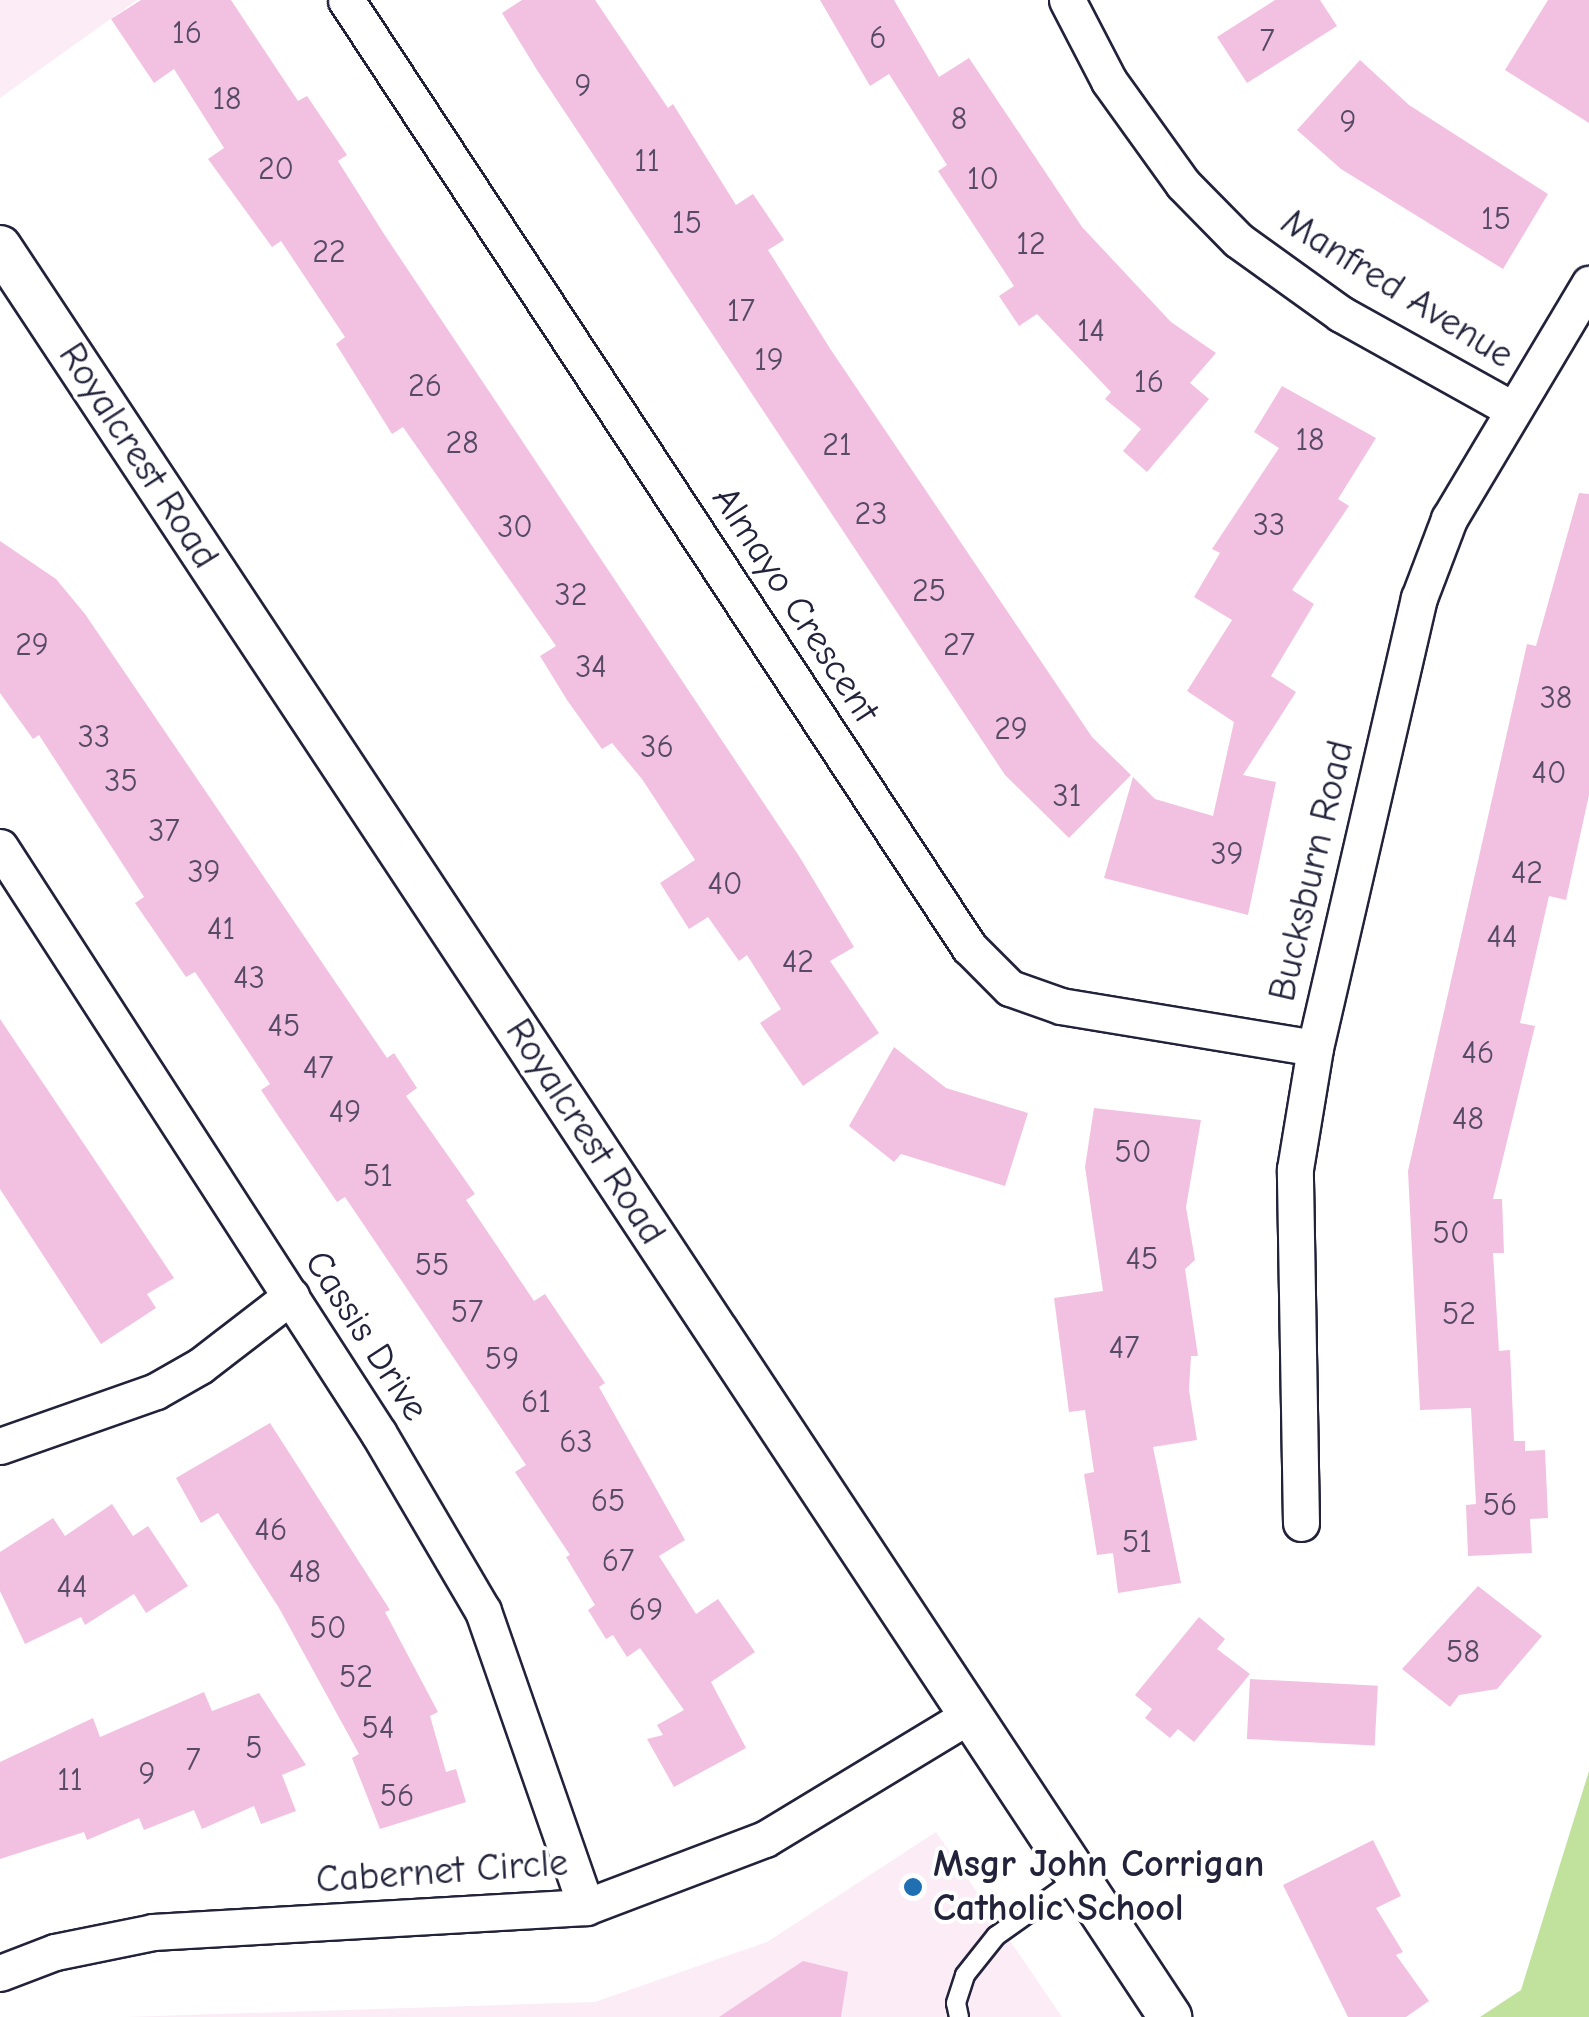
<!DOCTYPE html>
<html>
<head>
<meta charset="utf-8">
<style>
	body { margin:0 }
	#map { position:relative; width:1589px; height:2017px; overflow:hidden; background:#fff; font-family:"Comic Neue",sans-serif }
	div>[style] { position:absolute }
	.built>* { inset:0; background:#fbecf6 }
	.green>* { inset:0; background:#c0e29c }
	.building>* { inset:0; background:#f2c1e2; transform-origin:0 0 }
	.roads { filter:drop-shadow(2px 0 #22223b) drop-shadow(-2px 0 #22223b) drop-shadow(0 2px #22223b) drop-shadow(0 -2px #22223b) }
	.service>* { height:18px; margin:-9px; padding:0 9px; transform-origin:9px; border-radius:9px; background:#fff }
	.minor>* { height:35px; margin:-17.5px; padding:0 17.5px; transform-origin:17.5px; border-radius:17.5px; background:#fff }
	.tertiary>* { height:42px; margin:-21px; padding:0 21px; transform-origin:21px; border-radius:21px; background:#fff }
	.dots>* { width:28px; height:28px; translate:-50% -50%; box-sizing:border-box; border:5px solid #fff; border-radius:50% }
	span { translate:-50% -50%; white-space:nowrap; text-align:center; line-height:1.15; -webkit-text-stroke:8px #fff; paint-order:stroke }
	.number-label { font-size:32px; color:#564a65 }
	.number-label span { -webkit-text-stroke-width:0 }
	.street-label { font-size:38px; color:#22223b }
	.poi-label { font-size:38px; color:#22223b; font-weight:700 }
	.left { translate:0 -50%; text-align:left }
</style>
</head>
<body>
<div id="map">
	<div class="built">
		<div style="clip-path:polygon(0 0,137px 0,0 98px)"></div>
		<div style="clip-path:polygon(936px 1832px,1062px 2017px,126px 2017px,595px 2002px,767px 1942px)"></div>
	</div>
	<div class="green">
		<div style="clip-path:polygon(1589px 1771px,1589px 2017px,1480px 2017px,1521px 1990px)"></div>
	</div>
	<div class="building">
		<div style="clip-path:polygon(141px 0,231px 0,298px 101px,307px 96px,347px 155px,338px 161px,384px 234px,799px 856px,854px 947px,830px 961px,879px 1033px,803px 1086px,760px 1023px,781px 1009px,747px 955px,739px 961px,708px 917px,689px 929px,660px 883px,695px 860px,642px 779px,612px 743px,602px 749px,567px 700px,540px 656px,556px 646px,403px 427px,392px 434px,336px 344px,345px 337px,281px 241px,272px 247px,208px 159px,224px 148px,174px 69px,154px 83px,111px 19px)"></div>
		<div style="clip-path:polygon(522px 0,595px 0,668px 108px,673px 104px,736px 205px,753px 194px,784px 240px,768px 250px,831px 350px,1092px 737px,1131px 775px,1069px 838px,1005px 775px,537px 70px,502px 13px)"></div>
		<div style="clip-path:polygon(820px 0,894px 0,939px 77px,969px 58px,1082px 227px,1171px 322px,1216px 353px,1190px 383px,1209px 399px,1147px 472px,1123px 451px,1141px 429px,1105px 399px,1111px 392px,1037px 314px,1019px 326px,999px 296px,1014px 286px,938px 171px,947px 165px,889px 74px,870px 86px)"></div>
		<div style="clip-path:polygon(1275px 0,1320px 0,1337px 26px,1247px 83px,1217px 37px)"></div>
		<div style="clip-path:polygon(1548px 0,1589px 0,1589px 123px,1505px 70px)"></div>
		<div style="clip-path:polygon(1360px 60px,1409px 105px,1548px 194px,1503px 269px,1341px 169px,1297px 130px)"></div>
		<div style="clip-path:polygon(1282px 386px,1376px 438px,1338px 499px,1349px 506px,1292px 590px,1314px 604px,1271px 676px,1296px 692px,1243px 775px,1276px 782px,1248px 915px,1104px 878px,1133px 777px,1155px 799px,1213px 816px,1234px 722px,1187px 691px,1232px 620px,1194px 597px,1220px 553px,1212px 549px,1279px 448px,1254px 432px)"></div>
		<div style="clip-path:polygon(1579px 493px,1589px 494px,1589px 795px,1566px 900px,1549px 896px,1520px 1023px,1535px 1026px,1493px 1199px,1502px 1199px,1504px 1253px,1493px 1253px,1499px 1351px,1510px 1350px,1514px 1441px,1525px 1441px,1525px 1451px,1545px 1450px,1548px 1518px,1530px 1519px,1532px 1553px,1468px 1556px,1466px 1505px,1476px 1504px,1471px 1408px,1420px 1410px,1408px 1171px,1527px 644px,1536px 646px)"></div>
		<div style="clip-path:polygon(0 541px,56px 579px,85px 614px,387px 1058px,394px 1053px,417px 1088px,406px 1096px,475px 1194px,466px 1200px,534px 1301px,545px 1294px,605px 1383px,599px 1387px,685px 1540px,659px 1556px,696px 1614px,718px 1599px,755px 1652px,711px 1682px,746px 1748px,674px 1787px,647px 1739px,663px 1735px,657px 1725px,684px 1710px,640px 1648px,627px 1657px,613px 1635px,606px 1639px,588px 1610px,595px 1605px,566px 1557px,570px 1555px,515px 1472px,526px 1465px,345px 1197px,337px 1202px,281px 1120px,261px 1090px,270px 1084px,226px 1018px,195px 972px,186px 977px,135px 903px,144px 897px,39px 735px,33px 739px,0 693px)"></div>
		<div style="clip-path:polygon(0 1019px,174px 1278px,147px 1294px,156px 1308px,101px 1344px,0 1189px)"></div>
		<div style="clip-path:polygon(894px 1047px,946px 1088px,1028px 1113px,1005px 1186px,901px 1154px,894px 1162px,849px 1126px)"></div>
		<div style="clip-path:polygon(1094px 1108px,1201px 1120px,1186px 1207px,1195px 1260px,1185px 1269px,1198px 1356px,1191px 1356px,1189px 1390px,1197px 1440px,1153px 1447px,1181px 1583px,1118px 1593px,1113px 1553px,1097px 1555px,1084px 1474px,1094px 1472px,1085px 1410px,1069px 1412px,1054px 1298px,1103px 1291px,1085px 1167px)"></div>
		<div style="clip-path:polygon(270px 1423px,390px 1610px,385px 1612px,438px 1712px,430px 1716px,446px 1772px,456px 1769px,466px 1802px,380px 1829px,352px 1758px,359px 1754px,279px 1608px,218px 1513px,201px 1523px,176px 1478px)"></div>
		<div style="clip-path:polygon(112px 1504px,133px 1536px,148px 1526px,188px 1586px,146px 1613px,134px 1594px,85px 1625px,81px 1617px,25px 1644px,0 1591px,0 1552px,53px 1518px,65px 1536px)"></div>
		<div style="clip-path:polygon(1478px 1586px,1542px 1636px,1497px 1689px,1459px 1695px,1450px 1707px,1402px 1669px)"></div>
		<div style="clip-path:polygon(1199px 1617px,1225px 1639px,1217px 1649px,1250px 1674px,1194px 1742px,1178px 1729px,1170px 1738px,1145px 1718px,1152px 1709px,1135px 1695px)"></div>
		<div style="left:1250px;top:1679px;width:128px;height:60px;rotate:3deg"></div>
		<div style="clip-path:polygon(204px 1692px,212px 1711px,259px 1693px,306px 1765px,282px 1775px,296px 1811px,261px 1824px,254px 1806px,202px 1829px,194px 1810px,144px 1830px,139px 1818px,87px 1840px,84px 1832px,0 1859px,0 1762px,93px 1718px,100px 1737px)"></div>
		<div style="clip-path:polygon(1373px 1840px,1401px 1896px,1376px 1908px,1403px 1952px,1396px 1955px,1429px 2001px,1406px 2017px,1348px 2017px,1283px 1885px)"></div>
		<div style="clip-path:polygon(803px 1961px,848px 1972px,841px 2017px,719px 2017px)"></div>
	</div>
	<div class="roads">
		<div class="service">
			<div style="left:959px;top:2017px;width:14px;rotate:-102deg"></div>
			<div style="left:956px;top:2003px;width:29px;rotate:-72deg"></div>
			<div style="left:965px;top:1975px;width:50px;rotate:-51.5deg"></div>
			<div style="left:996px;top:1936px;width:100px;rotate:-35.3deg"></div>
		</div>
		<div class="minor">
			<div style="left:346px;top:0;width:1134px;rotate:56.66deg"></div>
			<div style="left:969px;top:947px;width:58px;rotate:45deg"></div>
			<div style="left:1010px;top:988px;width:54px;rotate:19.4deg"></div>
			<div style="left:1061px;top:1006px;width:257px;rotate:9.4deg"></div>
			<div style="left:1067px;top:0;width:91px;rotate:62.6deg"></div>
			<div style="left:1109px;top:81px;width:127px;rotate:54.3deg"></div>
			<div style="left:1183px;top:184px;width:78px;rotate:45.5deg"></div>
			<div style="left:1238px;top:240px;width:127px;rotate:35.7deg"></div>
			<div style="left:1341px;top:314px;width:193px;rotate:29.1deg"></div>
			<div style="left:0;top:847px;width:699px;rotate:57.15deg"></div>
			<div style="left:379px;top:1434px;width:205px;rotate:59.6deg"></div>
			<div style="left:483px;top:1611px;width:313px;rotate:70.8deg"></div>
			<div style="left:0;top:1446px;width:165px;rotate:-19.4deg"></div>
			<div style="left:156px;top:1391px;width:51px;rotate:-29.6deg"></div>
			<div style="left:200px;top:1366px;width:115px;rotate:-37.6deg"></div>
			<div style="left:1301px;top:1523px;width:354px;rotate:-91deg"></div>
			<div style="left:1295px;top:1169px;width:123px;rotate:-80.6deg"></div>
			<div style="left:1315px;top:1048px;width:462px;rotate:-77deg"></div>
			<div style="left:1419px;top:598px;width:85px;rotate:-69.2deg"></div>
			<div style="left:1449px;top:519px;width:274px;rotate:-59.2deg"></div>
			<div style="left:0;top:1973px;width:59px;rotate:-20.9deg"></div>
			<div style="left:55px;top:1952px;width:100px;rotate:-11.5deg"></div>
			<div style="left:153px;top:1932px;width:434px;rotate:-3.3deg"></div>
			<div style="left:586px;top:1907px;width:191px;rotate:-20.8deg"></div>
			<div style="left:765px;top:1839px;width:240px;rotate:-31.2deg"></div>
		</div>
		<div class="tertiary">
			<div style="left:0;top:247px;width:2122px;rotate:56.53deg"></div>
		</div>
	</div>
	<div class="dots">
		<div style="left:913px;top:1887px;background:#1f6fb2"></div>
	</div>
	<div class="number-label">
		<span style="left:187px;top:33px">16</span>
		<span style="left:878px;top:38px">6</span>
		<span style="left:1267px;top:41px">7</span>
		<span style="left:583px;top:86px">9</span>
		<span style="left:227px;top:99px">18</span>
		<span style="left:959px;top:119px">8</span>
		<span style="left:1348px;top:122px">9</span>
		<span style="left:647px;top:161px">11</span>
		<span style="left:276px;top:169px">20</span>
		<span style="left:983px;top:179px">10</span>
		<span style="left:1496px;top:219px">15</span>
		<span style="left:687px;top:223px">15</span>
		<span style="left:1031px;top:244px">12</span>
		<span style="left:329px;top:252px">22</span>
		<span style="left:741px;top:311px">17</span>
		<span style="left:1091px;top:331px">14</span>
		<span style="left:769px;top:360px">19</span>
		<span style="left:1149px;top:382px">16</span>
		<span style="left:425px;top:386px">26</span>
		<span style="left:1310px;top:440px">18</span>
		<span style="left:462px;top:443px">28</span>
		<span style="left:837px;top:445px">21</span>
		<span style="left:871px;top:514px">23</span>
		<span style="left:1269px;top:525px">33</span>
		<span style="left:515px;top:527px">30</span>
		<span style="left:929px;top:591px">25</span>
		<span style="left:571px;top:595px">32</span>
		<span style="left:32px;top:645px">29</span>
		<span style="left:959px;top:645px">27</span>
		<span style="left:591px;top:667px">34</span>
		<span style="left:1556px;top:698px">38</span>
		<span style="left:1011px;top:729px">29</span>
		<span style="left:94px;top:737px">33</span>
		<span style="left:657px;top:747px">36</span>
		<span style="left:1549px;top:773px">40</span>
		<span style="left:121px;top:781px">35</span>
		<span style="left:1067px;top:796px">31</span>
		<span style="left:164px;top:831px">37</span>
		<span style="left:1227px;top:854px">39</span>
		<span style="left:204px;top:872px">39</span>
		<span style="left:1527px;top:873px">42</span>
		<span style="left:725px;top:884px">40</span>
		<span style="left:221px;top:929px">41</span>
		<span style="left:1502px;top:937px">44</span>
		<span style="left:798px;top:962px">42</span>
		<span style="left:249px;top:978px">43</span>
		<span style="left:284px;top:1026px">45</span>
		<span style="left:1478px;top:1053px">46</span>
		<span style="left:318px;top:1068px">47</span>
		<span style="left:345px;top:1112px">49</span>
		<span style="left:1468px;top:1119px">48</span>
		<span style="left:1133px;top:1152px">50</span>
		<span style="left:378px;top:1176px">51</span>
		<span style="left:1451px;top:1233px">50</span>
		<span style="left:1142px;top:1259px">45</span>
		<span style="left:432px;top:1265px">55</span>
		<span style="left:467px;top:1312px">57</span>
		<span style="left:1459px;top:1314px">52</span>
		<span style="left:1124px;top:1348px">47</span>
		<span style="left:502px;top:1359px">59</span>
		<span style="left:536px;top:1402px">61</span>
		<span style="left:576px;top:1442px">63</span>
		<span style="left:608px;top:1501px">65</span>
		<span style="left:1500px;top:1505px">56</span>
		<span style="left:271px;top:1530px">46</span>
		<span style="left:1137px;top:1542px">51</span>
		<span style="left:618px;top:1561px">67</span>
		<span style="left:305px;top:1572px">48</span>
		<span style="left:72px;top:1587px">44</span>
		<span style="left:646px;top:1610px">69</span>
		<span style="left:328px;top:1628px">50</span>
		<span style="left:1463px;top:1652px">58</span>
		<span style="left:356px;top:1677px">52</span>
		<span style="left:378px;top:1728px">54</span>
		<span style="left:254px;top:1748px">5</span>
		<span style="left:193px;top:1760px">7</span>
		<span style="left:147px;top:1774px">9</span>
		<span style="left:70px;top:1780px">11</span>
		<span style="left:397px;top:1796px">56</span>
	</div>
	<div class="street-label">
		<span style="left:1397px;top:289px;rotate:32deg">Manfred Avenue</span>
		<span style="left:138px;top:456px;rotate:57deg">Royalcrest Road</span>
		<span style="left:795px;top:605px;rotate:57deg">Almayo Crescent</span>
		<span style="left:1312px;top:871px;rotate:-77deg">Bucksburn Road</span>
		<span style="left:585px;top:1132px;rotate:57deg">Royalcrest Road</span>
		<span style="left:366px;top:1336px;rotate:57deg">Cassis Drive</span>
		<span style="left:442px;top:1872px;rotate:-4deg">Cabernet Circle</span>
	</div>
	<div class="poi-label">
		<span class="left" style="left:933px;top:1887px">Msgr John Corrigan<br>Catholic School</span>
	</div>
</div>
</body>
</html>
